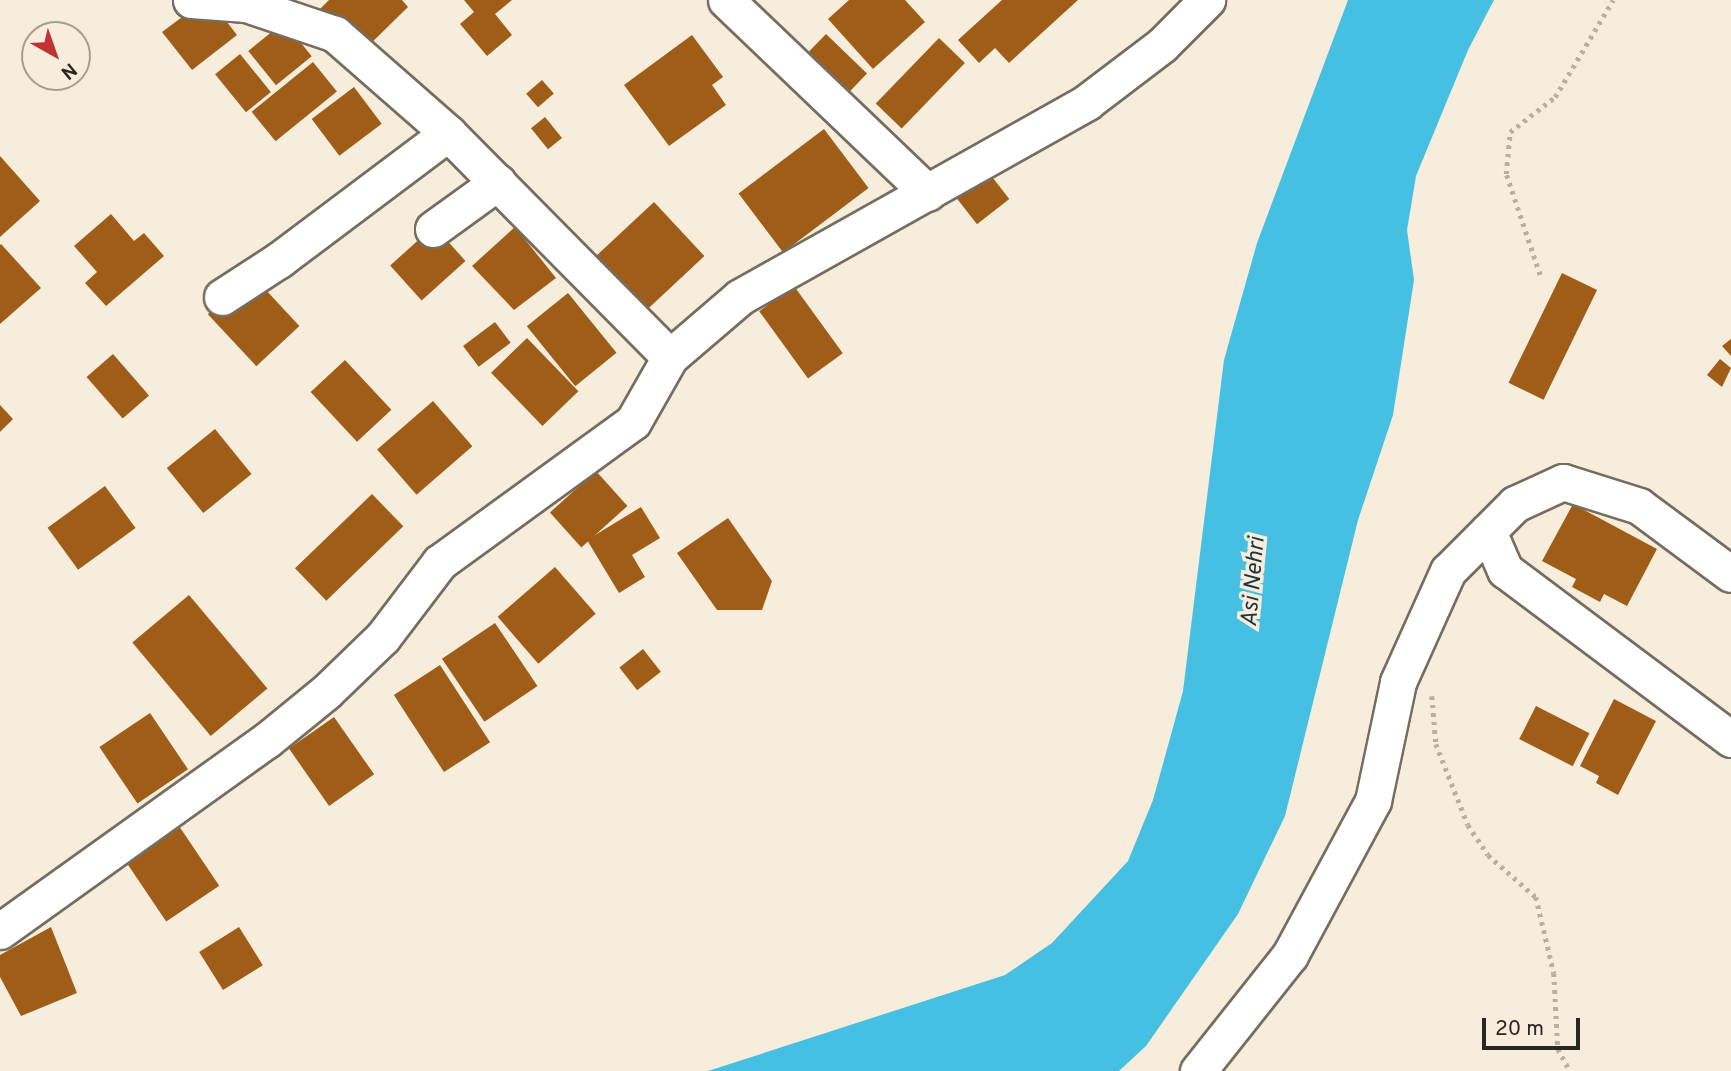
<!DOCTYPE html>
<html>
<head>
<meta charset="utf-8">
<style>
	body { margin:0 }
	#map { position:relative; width:1731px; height:1071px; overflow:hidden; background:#f7eddd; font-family:Overpass,sans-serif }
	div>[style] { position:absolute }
	.water>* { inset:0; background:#45bfe2 }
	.building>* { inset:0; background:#9f5d18; transform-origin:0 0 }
	.path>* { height:4.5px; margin-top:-2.25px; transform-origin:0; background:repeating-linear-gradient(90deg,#b9b0a3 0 3.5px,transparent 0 8.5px) }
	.roads { filter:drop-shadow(2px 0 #756d5f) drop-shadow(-2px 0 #756d5f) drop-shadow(0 2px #756d5f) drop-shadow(0 -2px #756d5f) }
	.minor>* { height:35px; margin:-17.5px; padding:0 17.5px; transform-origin:17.5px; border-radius:17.5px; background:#fff }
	span { translate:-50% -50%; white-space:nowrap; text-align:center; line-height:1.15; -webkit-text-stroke:7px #f7eddd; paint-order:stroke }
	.water-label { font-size:23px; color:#1e333a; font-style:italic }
	.north { position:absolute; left:21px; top:21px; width:70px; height:70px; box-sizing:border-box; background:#f7eddd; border:2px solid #a59d91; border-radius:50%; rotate:140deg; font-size:19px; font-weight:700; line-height:28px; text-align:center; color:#2a2620 }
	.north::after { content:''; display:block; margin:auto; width:24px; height:32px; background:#c13237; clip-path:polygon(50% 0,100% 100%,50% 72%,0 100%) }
	.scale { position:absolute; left:1482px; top:1018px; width:98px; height:32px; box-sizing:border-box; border:4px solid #2a2620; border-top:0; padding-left:9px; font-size:21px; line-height:24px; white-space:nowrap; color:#2a2620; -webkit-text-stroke:5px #f7eddd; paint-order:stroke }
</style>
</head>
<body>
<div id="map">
	<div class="water">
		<div style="clip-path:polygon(1348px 0,1494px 0,1468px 50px,1416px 176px,1407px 230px,1414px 280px,1393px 415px,1358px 520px,1285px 816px,1238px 914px,1146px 1046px,1119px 1071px,708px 1071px,1005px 975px,1052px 943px,1128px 861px,1153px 800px,1183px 691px,1224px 360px,1257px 243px)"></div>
	</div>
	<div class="building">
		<div style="clip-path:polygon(205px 0,210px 0,237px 35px,192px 70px,162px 32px)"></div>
		<div style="clip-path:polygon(329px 0,402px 0,408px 7px,361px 53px,319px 10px)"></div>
		<div style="clip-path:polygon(464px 0,512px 0,495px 14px,512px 35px,487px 56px,460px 24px,474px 12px)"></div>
		<div style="clip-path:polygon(849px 0,905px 0,925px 22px,873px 69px,828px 19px)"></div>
		<div style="clip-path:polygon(1002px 0,1078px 0,1009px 63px,995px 48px,979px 63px,958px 40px)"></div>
		<div style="left:284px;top:22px;width:44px;height:46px;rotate:51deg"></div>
		<div style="left:826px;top:34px;width:57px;height:37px;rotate:44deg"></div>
		<div style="clip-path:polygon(692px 35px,723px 77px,712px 85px,726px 105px,669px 146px,624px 85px)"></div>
		<div style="left:939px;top:38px;width:36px;height:91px;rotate:44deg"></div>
		<div style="left:240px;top:54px;width:49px;height:32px;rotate:51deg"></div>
		<div style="left:313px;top:62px;width:38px;height:79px;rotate:51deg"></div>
		<div style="left:542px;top:80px;width:18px;height:21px;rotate:49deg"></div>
		<div style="left:354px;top:87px;width:46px;height:53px;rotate:53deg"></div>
		<div style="left:545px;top:117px;width:27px;height:18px;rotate:51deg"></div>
		<div style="left:824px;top:129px;width:74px;height:107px;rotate:53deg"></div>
		<div style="clip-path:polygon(0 156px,40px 201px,0 237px)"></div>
		<div style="left:989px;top:173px;width:33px;height:41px;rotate:52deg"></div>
		<div style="left:654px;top:202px;width:74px;height:93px;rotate:47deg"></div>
		<div style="clip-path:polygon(111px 214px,134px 241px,144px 233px,164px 256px,106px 306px,85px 283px,97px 272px,74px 246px)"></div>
		<div style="left:434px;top:226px;width:47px;height:59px;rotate:48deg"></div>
		<div style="clip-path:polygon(515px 227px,556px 278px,514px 310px,472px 266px)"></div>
		<div style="clip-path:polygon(1px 244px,41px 288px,0 324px,0 245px)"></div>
		<div style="left:1562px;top:273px;width:39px;height:122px;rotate:26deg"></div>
		<div style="left:251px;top:274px;width:71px;height:59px;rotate:47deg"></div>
		<div style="left:794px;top:286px;width:83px;height:43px;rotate:54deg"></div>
		<div style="left:568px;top:293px;width:77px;height:53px;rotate:51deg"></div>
		<div style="left:495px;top:322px;width:26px;height:40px;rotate:53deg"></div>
		<div style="left:527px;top:338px;width:74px;height:50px;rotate:46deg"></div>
		<div style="clip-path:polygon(1731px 339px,1731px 356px,1722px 346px)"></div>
		<div style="left:113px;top:354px;width:55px;height:35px;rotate:49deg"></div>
		<div style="clip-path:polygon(1720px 359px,1731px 368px,1722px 387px,1707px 375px)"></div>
		<div style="left:345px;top:360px;width:68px;height:47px;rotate:47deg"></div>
		<div style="left:433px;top:401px;width:60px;height:74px;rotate:49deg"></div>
		<div style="clip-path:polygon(0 405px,13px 419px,0 432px)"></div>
		<div style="left:215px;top:429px;width:58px;height:62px;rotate:51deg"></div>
		<div style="left:596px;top:471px;width:47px;height:62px;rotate:48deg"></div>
		<div style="left:105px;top:486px;width:52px;height:71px;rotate:54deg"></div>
		<div style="left:372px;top:494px;width:45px;height:107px;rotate:46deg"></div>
		<div style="clip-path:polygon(1573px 504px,1657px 549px,1627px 606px,1604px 594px,1600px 602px,1572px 587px,1576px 579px,1542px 561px)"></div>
		<div style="clip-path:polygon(641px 507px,660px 538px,632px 555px,645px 577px,619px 593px,587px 540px)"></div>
		<div style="clip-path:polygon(728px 518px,772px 581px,762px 610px,717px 610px,677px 553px)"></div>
		<div style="left:555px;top:567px;width:62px;height:76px;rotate:49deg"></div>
		<div style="left:189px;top:595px;width:122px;height:74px;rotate:50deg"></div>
		<div style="left:495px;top:623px;width:76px;height:64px;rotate:56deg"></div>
		<div style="left:643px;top:649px;width:29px;height:30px;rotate:52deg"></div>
		<div style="left:440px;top:665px;width:92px;height:55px;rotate:57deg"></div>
		<div style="clip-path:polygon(1614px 699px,1656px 721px,1618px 795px,1596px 783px,1599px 776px,1580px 766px)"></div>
		<div style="left:1536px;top:706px;width:60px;height:37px;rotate:27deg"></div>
		<div style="left:150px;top:713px;width:68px;height:61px;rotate:56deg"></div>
		<div style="left:334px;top:717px;width:70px;height:55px;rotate:55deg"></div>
		<div style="left:179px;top:826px;width:72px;height:64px;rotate:56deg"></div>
		<div style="clip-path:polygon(51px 927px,77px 993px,21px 1016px,0 977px,0 955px)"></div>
		<div style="left:239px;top:927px;width:45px;height:47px;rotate:58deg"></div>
	</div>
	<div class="path">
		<div style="left:1540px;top:275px;width:107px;rotate:-108.6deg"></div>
		<div style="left:1506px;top:174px;width:42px;rotate:-84.6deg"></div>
		<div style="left:1510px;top:132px;width:57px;rotate:-37.9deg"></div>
		<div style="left:1555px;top:97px;width:113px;rotate:-59.1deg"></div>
		<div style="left:1432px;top:696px;width:48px;rotate:85.2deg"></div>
		<div style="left:1436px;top:744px;width:87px;rotate:68.4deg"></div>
		<div style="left:1468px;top:825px;width:36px;rotate:56deg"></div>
		<div style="left:1488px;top:855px;width:64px;rotate:41.2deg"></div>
		<div style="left:1536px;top:897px;width:78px;rotate:76.7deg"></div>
		<div style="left:1554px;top:973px;width:76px;rotate:87deg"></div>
		<div style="left:1558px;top:1049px;width:25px;rotate:61deg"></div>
	</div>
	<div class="roads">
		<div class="minor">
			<div style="left:191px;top:0;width:55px;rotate:4.2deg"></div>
			<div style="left:246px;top:4px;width:94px;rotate:18.6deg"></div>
			<div style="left:335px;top:34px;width:150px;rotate:41.2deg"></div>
			<div style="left:448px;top:133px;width:315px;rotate:45.3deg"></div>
			<div style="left:726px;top:0;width:279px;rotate:43.7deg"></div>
			<div style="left:433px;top:229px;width:80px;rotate:-35.9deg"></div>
			<div style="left:222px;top:297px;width:68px;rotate:-33deg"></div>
			<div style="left:279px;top:260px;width:211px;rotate:-36.9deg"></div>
			<div style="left:1488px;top:531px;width:43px;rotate:66.4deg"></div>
			<div style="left:1505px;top:570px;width:282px;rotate:36.8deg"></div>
			<div style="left:0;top:931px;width:328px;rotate:-35.6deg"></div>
			<div style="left:267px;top:740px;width:77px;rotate:-39.2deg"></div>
			<div style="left:327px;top:691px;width:78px;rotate:-44deg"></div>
			<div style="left:383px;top:637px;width:94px;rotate:-52.8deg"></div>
			<div style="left:440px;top:562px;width:238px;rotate:-36deg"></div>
			<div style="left:633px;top:422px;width:75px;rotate:-60.4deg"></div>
			<div style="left:670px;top:357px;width:92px;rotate:-40.6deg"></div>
			<div style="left:740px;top:297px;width:398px;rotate:-29.3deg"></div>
			<div style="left:1087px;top:102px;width:94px;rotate:-37.2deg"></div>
			<div style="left:1162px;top:45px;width:64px;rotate:-45deg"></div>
			<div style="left:1198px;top:1071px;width:148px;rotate:-51.6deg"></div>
			<div style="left:1290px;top:955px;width:175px;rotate:-61.7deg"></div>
			<div style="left:1373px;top:801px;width:122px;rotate:-78.1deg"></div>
			<div style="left:1398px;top:682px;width:122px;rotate:-65.8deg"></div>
			<div style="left:1448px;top:571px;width:95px;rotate:-45deg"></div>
			<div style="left:1515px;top:504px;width:53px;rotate:-24.6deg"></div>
			<div style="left:1563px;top:482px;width:80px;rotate:17.5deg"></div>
			<div style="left:1639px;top:506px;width:114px;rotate:36.5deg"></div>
		</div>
	</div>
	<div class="water-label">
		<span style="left:1255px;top:582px;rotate:-85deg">Asi Nehri</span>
	</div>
	<div class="north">N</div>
	<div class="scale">20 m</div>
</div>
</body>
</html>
